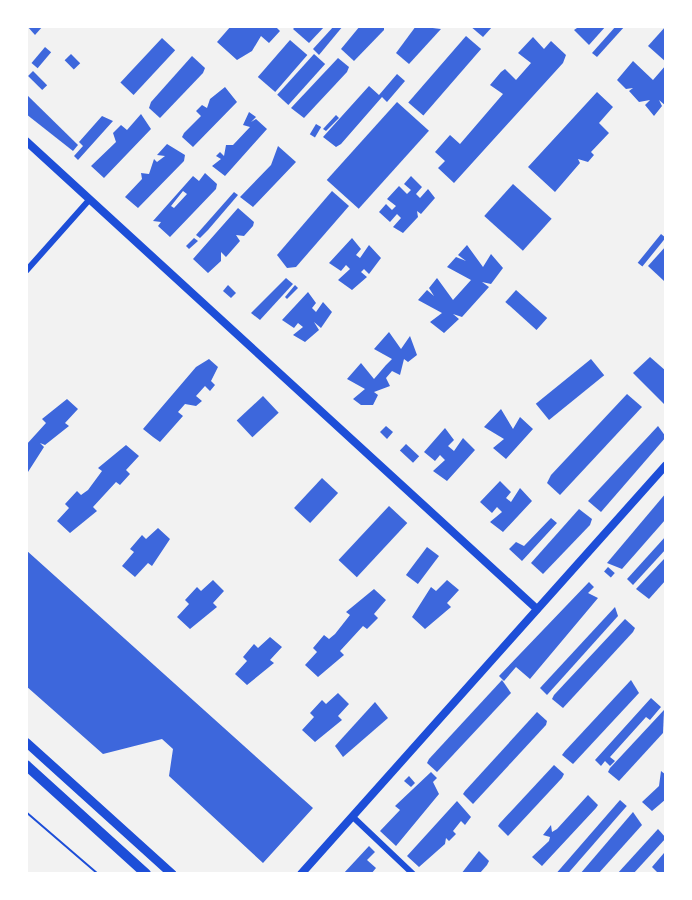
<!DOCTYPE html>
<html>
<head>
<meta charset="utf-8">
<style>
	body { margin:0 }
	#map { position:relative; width:692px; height:900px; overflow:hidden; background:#f2f2f2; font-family:Manrope,sans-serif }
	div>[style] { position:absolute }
	.building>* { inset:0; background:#3d67dc; transform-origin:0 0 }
	.path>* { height:2px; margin:-1px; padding:0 1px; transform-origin:1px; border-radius:1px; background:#1d4ed8 }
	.minor>* { height:6px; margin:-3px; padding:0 3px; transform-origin:3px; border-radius:3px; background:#1d4ed8 }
	.tertiary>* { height:8px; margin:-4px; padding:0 4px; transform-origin:4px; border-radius:4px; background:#1d4ed8 }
	.secondary>* { height:9px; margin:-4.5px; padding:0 4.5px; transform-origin:4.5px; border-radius:4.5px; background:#1d4ed8 }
	.primary>* { height:10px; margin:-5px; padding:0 5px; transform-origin:5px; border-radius:5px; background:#1d4ed8 }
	span { translate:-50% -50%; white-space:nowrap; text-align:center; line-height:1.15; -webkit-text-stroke:6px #fff; paint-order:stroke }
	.frame { position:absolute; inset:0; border:28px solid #fff; pointer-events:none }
</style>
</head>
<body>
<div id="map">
	<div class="building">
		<div style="clip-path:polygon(27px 26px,43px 26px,35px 35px)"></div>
		<div style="clip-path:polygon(231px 26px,275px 26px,280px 31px,269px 43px,261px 36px,252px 51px,237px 60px,217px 42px)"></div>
		<div style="clip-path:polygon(296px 26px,325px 26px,309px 43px,293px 29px)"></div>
		<div style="clip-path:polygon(334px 26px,343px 26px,319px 55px,313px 49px)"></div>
		<div style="clip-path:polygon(360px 26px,384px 26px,384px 30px,354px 61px,341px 49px)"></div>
		<div style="clip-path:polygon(416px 26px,441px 29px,409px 64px,396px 53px)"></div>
		<div style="clip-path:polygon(470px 26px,493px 26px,483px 37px)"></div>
		<div style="clip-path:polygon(580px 26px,606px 26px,589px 45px,574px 30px)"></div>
		<div style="clip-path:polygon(616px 26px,625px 26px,597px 57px,592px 53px)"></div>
		<div style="clip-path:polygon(666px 26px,666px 62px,648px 46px)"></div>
		<div style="left:466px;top:36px;width:20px;height:88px;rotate:41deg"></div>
		<div style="clip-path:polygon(533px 37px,544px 49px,551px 41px,566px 55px,563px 63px,454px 183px,438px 168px,445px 161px,435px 152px,450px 135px,460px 144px,503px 94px,490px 85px,501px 72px,505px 69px,516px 80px,531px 63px,518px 53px)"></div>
		<div style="left:162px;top:38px;width:18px;height:61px;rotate:43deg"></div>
		<div style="left:290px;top:40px;width:23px;height:49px;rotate:41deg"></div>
		<div style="left:45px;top:47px;width:8px;height:21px;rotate:40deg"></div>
		<div style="left:71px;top:54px;width:13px;height:9px;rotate:45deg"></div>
		<div style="left:314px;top:54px;width:15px;height:55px;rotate:42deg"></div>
		<div style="clip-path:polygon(192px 56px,205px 68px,203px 73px,160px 118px,149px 108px,151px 102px)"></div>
		<div style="clip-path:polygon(338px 58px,349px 67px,347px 72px,304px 118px,291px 108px)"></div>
		<div style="clip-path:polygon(633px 61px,653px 80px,666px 65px,666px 106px,659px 100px,662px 106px,654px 116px,645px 105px,650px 100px,639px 102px,629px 91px,633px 88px,626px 89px,617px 80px)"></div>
		<div style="left:33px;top:71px;width:20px;height:7px;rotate:45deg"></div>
		<div style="clip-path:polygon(397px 74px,405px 81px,387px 102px,382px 97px,341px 144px,336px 147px,323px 137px,369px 86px,379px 95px)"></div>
		<div style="clip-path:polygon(225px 87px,237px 102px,193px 147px,182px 137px,184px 133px,201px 116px,196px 111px,202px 105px,207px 108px,210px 99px)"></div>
		<div style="clip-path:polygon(597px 92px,613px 107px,599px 123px,609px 133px,591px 152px,594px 155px,588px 162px,578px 159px,580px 163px,555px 192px,528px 167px)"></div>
		<div style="clip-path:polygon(26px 94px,78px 145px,73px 151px,26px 114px)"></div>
		<div style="left:397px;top:102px;width:43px;height:105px;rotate:42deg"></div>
		<div style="clip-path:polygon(249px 112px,256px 117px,251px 122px,256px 119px,267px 129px,225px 176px,212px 166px,221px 159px,216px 156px,220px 152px,224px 156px,226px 145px,233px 145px,250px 127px,243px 125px)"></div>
		<div style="clip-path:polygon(141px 114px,151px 129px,104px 178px,91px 166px,116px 142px,113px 133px,121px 125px,127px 130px)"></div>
		<div style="clip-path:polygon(336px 115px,339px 118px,326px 131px,323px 129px)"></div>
		<div style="clip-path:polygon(102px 116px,113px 121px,78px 160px,74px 156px,83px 146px,79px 142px)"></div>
		<div style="left:316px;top:124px;width:6px;height:12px;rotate:31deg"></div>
		<div style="clip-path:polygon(167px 144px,185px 155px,184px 161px,138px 208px,125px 197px,142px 179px,141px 173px,149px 174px,154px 159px,157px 162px,165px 156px,157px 155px)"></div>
		<div style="clip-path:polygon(278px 146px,296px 162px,253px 207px,240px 197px,271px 165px)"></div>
		<div style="clip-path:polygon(evenodd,205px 173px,217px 184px,216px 189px,170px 237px,158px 226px,161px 222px,153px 221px,193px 176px,199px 181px,205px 173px,183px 191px,187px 194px,174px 208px,171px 206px,183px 191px)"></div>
		<div style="clip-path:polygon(411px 176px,422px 187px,416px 194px,420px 198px,428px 189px,435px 198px,421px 214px,417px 211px,418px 217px,403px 233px,393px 227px,401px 218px,397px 214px,390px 222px,379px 212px,386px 204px,392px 210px,396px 206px,387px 199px,399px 186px,407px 194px,411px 190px,404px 184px)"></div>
		<div style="left:513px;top:184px;width:52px;height:43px;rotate:42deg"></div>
		<div style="clip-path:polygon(332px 191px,349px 206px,296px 267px,287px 268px,277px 255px)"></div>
		<div style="clip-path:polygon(234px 192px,238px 195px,208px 230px,200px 238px,196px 235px)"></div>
		<div style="clip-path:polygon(238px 208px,254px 222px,253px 226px,244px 236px,236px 235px,240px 241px,226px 257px,221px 252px,221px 261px,208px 273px,193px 259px)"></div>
		<div style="left:661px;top:234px;width:6px;height:37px;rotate:39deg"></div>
		<div style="clip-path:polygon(194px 238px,198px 241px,189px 249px,186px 246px)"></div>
		<div style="clip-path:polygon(352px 238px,361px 249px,356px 255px,360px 258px,369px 245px,381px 258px,369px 274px,364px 269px,361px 272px,367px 277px,352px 290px,338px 280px,350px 269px,346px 265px,341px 271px,329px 263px)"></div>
		<div style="clip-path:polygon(467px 245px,483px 267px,491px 254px,503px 268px,491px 284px,482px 282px,489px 287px,462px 317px,453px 314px,459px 319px,444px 333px,430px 322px,442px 313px,418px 300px,427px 290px,434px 296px,429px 288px,437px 278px,453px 300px,471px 280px,447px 267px,456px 257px,466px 261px,458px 255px)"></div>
		<div style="clip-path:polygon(666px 246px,666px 279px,664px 281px,648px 266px)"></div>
		<div style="clip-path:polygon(286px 278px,293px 284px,260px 320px,251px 313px)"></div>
		<div style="clip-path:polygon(228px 285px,236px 293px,231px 298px,223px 291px)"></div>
		<div style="clip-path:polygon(295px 285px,298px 288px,287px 299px,285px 297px)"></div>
		<div style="left:516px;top:290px;width:42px;height:16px;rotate:42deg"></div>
		<div style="clip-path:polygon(308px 292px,316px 303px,312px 308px,316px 312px,323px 302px,332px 312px,321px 328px,314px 322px,319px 330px,305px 342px,293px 335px,303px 327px,298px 323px,294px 328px,282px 320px)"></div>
		<div style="clip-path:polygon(389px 332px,401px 349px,410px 336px,417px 355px,408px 362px,404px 359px,400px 375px,392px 371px,386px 378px,390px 386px,374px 392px,378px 395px,373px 405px,361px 405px,353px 399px,365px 389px,347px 379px,361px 363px,374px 379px,386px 365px,392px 359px,374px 349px)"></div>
		<div style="clip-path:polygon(650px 357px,666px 371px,666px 406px,633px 373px)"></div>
		<div style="clip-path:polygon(209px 359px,218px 367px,211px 381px,215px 385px,210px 391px,205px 386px,196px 396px,202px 401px,196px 406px,185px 404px,178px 412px,183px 416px,160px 442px,153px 437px,143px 429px,196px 367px)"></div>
		<div style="left:591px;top:359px;width:21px;height:71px;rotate:51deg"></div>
		<div style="clip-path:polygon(627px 394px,642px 407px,560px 495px,547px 483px,551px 475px)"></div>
		<div style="left:263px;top:396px;width:23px;height:36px;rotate:47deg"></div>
		<div style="clip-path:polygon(67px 399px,78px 409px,65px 423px,69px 426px,45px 445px,40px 443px,44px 447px,28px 472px,26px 445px,46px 423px,42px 419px)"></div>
		<div style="clip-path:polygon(501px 409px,513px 429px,520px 417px,533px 429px,506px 459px,493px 448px,504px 439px,484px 427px)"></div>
		<div style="clip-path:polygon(386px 426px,393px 432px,387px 439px,380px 432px)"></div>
		<div style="clip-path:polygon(658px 426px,666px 437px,601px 512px,588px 501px)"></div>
		<div style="clip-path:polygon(445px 428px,454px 440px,448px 446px,454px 451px,463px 438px,475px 450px,447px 481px,433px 471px,445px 460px,440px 455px,435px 461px,424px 452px)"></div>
		<div style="left:406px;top:444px;width:18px;height:9px;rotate:43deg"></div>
		<div style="clip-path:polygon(126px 445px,139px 456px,126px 470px,130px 474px,120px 485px,116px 482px,93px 507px,97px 511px,70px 533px,57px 521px,69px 508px,65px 504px,77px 491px,81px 495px,88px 490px,102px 471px,98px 468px)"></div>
		<div style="left:322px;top:478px;width:22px;height:41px;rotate:43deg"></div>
		<div style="clip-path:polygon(500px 481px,511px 492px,506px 498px,511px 502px,520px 488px,532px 501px,503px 532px,490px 522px,502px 512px,497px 507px,492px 513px,480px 502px)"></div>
		<div style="clip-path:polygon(666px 493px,665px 520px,622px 569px,607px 563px)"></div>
		<div style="left:389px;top:506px;width:25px;height:74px;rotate:43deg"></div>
		<div style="clip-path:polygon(579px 509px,592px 519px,590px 525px,543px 574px,531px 563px)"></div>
		<div style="clip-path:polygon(551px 518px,557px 523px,522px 561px,509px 549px,516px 542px,524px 546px)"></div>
		<div style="clip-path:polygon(158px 528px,170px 539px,152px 566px,148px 563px,135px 577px,122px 566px,134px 552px,130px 549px,142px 535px,146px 539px)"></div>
		<div style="clip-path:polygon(666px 536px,666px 549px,633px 585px,627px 579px)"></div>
		<div style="left:427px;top:547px;width:15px;height:35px;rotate:37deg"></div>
		<div style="clip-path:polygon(26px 550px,313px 808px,263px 863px,169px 776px,173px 749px,162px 739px,103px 754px,26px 686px)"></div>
		<div style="clip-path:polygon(664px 559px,666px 580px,649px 599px,636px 589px)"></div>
		<div style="left:608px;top:567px;width:9px;height:6px;rotate:41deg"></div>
		<div style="clip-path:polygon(213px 580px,224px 591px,213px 603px,217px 607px,190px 629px,177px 617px,189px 604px,185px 600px,197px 587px,201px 591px)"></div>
		<div style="clip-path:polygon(447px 580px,459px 590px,447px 603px,451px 607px,425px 629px,412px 617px,431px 587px,436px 591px)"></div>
		<div style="clip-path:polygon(589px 582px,594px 587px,588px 593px,598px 598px,530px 679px,516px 667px,504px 681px,499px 676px)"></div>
		<div style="clip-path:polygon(374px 589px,386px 600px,374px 614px,378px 618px,367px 629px,363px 626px,340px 651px,344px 655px,318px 677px,305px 665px,317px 652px,313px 648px,324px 635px,329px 639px,335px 634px,350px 615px,346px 612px)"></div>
		<div style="clip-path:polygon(615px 607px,618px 616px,547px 695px,540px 688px)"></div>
		<div style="clip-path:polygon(625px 619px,635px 628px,633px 632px,563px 708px,552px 699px,554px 695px)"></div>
		<div style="clip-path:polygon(270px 637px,282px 647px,270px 660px,274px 663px,247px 685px,235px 674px,247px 661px,243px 657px,254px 644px,258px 648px)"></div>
		<div style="clip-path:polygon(502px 680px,511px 693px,437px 772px,427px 763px,429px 759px)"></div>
		<div style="clip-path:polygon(631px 680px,639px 693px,573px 764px,562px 755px,565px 751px)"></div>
		<div style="clip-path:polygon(338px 693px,349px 704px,338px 716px,342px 720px,315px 742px,302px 730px,314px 717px,310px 713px,322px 700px,326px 704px)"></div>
		<div style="clip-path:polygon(651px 698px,661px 707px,650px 720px,646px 717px,610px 757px,615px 761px,610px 766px,605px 761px,601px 766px,595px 760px)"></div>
		<div style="clip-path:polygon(375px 702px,388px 718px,343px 757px,335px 746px)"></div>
		<div style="clip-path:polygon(664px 710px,663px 733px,619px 781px,608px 772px,610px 768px)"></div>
		<div style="clip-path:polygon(537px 712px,547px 721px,546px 725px,473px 804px,463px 794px,465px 791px)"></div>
		<div style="clip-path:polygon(554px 765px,564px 774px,562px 778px,508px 836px,498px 826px,500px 823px)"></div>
		<div style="clip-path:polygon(661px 771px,666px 775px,666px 799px,652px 811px,642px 802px,659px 786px)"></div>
		<div style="clip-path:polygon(431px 772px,437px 778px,433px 782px,439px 794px,396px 846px,380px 831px,400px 810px,395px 806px)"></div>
		<div style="clip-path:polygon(409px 776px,415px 783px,411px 787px,404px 781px)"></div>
		<div style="clip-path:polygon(588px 795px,598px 805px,596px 808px,542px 866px,532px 857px,549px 841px,550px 837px,543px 835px,551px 825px,552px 832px,557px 829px)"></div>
		<div style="left:620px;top:800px;width:9px;height:99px;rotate:41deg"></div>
		<div style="clip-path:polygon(457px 801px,471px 817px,465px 825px,461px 821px,453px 831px,456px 834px,449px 841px,446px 838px,445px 844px,419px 867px,407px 856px)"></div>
		<div style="clip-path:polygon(633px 812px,642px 825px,598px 874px,580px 874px)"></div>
		<div style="clip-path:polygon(658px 829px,666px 838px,633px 874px,617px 874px)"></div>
		<div style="clip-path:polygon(369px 846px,375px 852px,367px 860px,376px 868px,371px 874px,343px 874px)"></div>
		<div style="clip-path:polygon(479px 851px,489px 861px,487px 865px,480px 873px,461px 874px)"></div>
		<div style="clip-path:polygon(664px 853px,666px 874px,659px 874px,652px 867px)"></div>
	</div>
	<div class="path">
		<div style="left:26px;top:812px;width:95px;rotate:40.7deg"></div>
	</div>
	<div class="minor">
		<div style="left:26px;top:271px;width:96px;rotate:-48.4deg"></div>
		<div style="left:353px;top:817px;width:83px;rotate:43.5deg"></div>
	</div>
	<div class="tertiary">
		<div style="left:26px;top:141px;width:693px;rotate:42.49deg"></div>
		<div style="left:301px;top:874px;width:548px;rotate:-48.25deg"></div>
	</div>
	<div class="secondary">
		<div style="left:26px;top:742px;width:197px;rotate:42.1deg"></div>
	</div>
	<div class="primary">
		<div style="left:26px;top:765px;width:162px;rotate:42.2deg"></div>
	</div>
	<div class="frame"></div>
</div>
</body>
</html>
